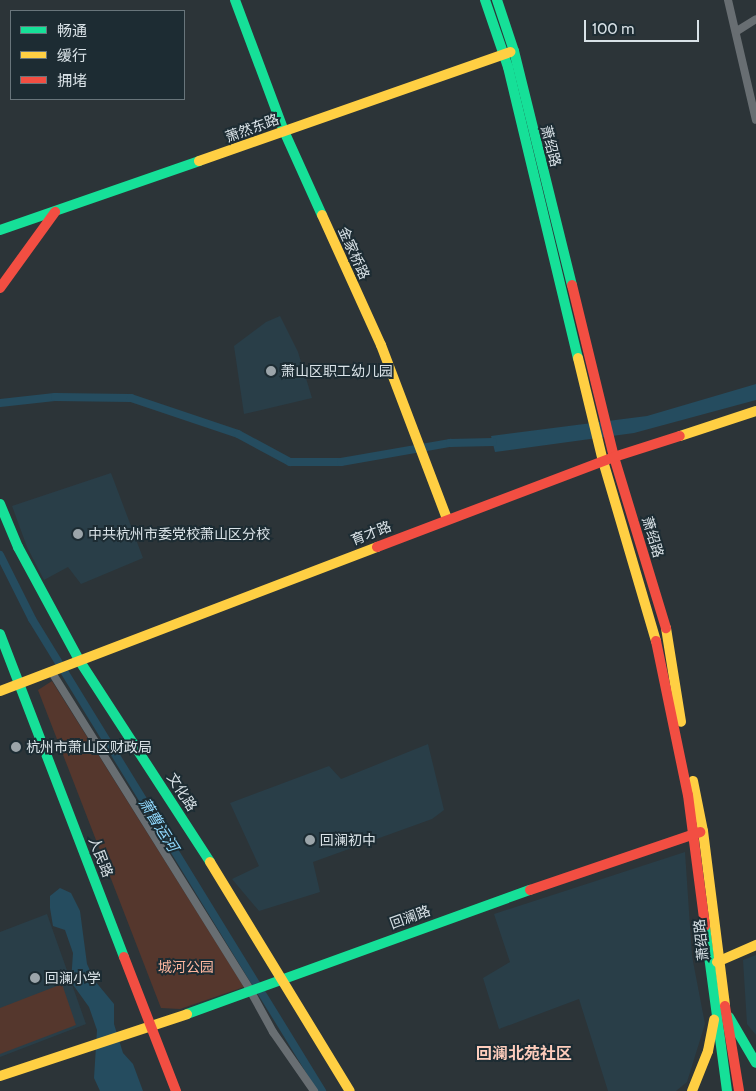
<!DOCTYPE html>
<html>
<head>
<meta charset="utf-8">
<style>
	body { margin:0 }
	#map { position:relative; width:756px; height:1091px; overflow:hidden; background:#2c3438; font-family:Cabin,"Noto Sans SC",sans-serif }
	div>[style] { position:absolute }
	.built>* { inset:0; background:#293e48 }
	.green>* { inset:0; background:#55372d }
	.water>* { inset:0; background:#254c5f }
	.canal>* { height:8px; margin:-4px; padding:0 4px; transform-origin:4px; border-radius:4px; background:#254c5f }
	.street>* { height:8px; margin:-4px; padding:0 4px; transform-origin:4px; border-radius:4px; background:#686e72 }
	.fast>* { height:10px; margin:-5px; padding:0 5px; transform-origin:5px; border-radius:5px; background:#16e098 }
	.slow>* { height:10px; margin:-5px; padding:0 5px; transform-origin:5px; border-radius:5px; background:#ffcf43 }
	.jam>* { height:10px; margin:-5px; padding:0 5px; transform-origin:5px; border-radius:5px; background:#f24e42 }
	.dots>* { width:14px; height:14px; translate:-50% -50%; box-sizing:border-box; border:2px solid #1d2c33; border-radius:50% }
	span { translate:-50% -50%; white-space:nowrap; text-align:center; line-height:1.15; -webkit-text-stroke:4px #1d2c33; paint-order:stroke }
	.street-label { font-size:14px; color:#d9e2e7 }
	.poi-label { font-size:14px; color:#d9e2e7 }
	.left { translate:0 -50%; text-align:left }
	.park-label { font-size:14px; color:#fcb69e }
	.water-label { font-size:15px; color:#8fd7fc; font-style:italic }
	.quarter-label { font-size:16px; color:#fecdbc; font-weight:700 }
	.legend { position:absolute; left:10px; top:10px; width:175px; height:90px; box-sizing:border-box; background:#1d2c33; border:1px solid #68757b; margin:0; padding:6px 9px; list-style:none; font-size:15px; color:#d9e2e7 }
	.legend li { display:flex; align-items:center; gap:10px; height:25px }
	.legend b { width:25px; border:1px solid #68757b }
	.scale { position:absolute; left:584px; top:20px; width:115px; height:22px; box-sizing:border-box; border:2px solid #d9e2e7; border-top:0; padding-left:6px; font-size:15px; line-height:18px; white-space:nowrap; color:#d9e2e7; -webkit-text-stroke:4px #1d2c33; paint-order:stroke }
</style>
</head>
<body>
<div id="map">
	<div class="built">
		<div style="clip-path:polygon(280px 316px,298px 352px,312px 398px,244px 414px,234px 346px,266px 322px)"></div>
		<div style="clip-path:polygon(111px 473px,143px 558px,81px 584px,68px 567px,44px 580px,27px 547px,12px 506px)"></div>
		<div style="clip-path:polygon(428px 744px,444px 810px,432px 819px,313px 862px,320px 892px,259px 911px,232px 879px,259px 866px,230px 803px,329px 766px,341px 779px)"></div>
		<div style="clip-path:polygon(685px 852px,692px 956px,705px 1024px,687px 1082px,676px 1091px,608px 1091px,579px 999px,499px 1029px,483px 978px,510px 962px,494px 914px)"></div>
		<div style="clip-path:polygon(47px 914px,86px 1024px,0 1057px,0 932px)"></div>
		<div style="clip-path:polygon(756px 955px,756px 1035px,747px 1024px,743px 960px)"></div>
	</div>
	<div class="green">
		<div style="clip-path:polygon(52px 681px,244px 987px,180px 1009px,161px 1008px,38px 690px)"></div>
		<div style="clip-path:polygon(62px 984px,76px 1025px,0 1054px,0 1008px)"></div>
	</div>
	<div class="water">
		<div style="clip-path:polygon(756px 384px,756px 400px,634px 433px,495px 452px,491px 436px,647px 416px)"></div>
		<div style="clip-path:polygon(60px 888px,71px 893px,80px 911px,87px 964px,95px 981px,114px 1004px,114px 1024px,123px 1053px,133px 1064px,143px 1091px,100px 1091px,94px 1078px,97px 1030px,89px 1007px,71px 982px,73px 953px,65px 930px,53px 926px,50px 908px,50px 896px)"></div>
	</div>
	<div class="canal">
		<div style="left:0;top:403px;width:55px;rotate:-6.2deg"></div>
		<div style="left:55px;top:397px;width:76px;rotate:0.8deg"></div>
		<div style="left:131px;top:398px;width:113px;rotate:18.6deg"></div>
		<div style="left:238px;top:434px;width:59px;rotate:28.3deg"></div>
		<div style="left:290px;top:462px;width:51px"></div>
		<div style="left:341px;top:462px;width:111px;rotate:-9.9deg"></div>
		<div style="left:450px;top:443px;width:43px;rotate:-1.3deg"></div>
		<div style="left:0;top:555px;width:72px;rotate:63.4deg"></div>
		<div style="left:32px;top:619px;width:554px;rotate:58.43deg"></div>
	</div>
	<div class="street">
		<div style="left:728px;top:0;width:123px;rotate:76.9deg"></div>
		<div style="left:737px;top:31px;width:22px;rotate:-32deg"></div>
		<div style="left:51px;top:671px;width:376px;rotate:58deg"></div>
		<div style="left:250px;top:990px;width:48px;rotate:61.3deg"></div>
		<div style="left:273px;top:1032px;width:72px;rotate:55.2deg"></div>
	</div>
	<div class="fast">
		<div style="left:235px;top:0;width:140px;rotate:69.5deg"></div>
		<div style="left:284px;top:131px;width:92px;rotate:65.7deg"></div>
		<div style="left:485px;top:0;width:71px;rotate:71.1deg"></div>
		<div style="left:508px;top:67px;width:299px;rotate:76.5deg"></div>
		<div style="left:497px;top:0;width:54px;rotate:71.6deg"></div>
		<div style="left:514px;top:51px;width:241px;rotate:76.1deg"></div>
		<div style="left:0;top:230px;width:211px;rotate:-19.1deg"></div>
		<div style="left:0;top:504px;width:47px;rotate:67.3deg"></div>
		<div style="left:18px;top:547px;width:128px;rotate:61.6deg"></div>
		<div style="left:79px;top:660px;width:241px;rotate:57deg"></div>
		<div style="left:0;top:634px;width:346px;rotate:69deg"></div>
		<div style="left:705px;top:926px;width:166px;rotate:82.4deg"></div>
		<div style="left:187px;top:1014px;width:365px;rotate:-19.9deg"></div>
		<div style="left:729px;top:1017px;width:53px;rotate:59.6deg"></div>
	</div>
	<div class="slow">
		<div style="left:199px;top:161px;width:330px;rotate:-19.3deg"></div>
		<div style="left:322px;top:215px;width:143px;rotate:65.6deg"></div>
		<div style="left:381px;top:345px;width:186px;rotate:69.2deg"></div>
		<div style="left:578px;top:358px;width:106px;rotate:76.4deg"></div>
		<div style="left:603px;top:461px;width:188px;rotate:73.6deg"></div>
		<div style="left:680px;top:436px;width:80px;rotate:-18.2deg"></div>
		<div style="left:666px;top:628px;width:95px;rotate:80.9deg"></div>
		<div style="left:0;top:691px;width:404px;rotate:-20.9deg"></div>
		<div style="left:693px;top:781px;width:51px;rotate:78.7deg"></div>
		<div style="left:703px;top:831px;width:176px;rotate:82.8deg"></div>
		<div style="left:210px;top:862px;width:268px;rotate:58.6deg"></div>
		<div style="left:717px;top:962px;width:43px;rotate:-23.6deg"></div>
		<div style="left:0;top:1076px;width:197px;rotate:-18.3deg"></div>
		<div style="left:692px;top:1091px;width:43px;rotate:-68.2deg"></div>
		<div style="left:708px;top:1051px;width:32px;rotate:-79deg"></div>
	</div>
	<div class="jam">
		<div style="left:572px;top:285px;width:177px;rotate:76.3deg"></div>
		<div style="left:614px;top:457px;width:179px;rotate:73.1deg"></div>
		<div style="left:0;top:288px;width:94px;rotate:-54.1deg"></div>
		<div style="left:377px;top:547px;width:254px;rotate:-20.8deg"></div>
		<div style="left:614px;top:457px;width:69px;rotate:-17.7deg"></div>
		<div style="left:656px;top:641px;width:157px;rotate:78.3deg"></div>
		<div style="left:688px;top:795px;width:132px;rotate:82.6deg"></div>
		<div style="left:530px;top:890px;width:180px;rotate:-18.8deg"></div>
		<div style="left:124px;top:957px;width:144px;rotate:68.8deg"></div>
		<div style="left:725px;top:1006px;width:86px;rotate:80.6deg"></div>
	</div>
	<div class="dots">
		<div style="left:271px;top:371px;background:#9ca5aa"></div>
		<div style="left:78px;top:534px;background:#9ca5aa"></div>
		<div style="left:16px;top:747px;background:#9ca5aa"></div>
		<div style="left:310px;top:840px;background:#9ca5aa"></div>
		<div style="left:35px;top:978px;background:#9ca5aa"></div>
	</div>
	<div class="street-label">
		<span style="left:252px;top:128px;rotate:-20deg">萧然东路</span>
		<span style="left:551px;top:146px;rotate:76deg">萧绍路</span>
		<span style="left:354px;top:253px;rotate:66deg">金家桥路</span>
		<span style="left:371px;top:533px;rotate:-21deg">育才路</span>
		<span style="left:653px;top:537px;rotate:73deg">萧绍路</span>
		<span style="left:182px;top:792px;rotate:57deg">文化路</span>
		<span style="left:101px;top:857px;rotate:69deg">人民路</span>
		<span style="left:410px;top:917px;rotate:-20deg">回澜路</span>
		<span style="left:701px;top:940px;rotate:-96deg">萧绍路</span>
	</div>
	<div class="poi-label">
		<span class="left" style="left:281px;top:371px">萧山区职工幼儿园</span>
		<span class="left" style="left:88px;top:534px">中共杭州市委党校萧山区分校</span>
		<span class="left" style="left:26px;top:747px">杭州市萧山区财政局</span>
		<span class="left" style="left:320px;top:840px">回澜初中</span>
		<span class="left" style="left:45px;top:978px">回澜小学</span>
	</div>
	<div class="park-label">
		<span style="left:186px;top:967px">城河公园</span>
	</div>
	<div class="water-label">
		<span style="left:158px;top:825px;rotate:58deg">萧曹运河</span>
	</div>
	<div class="quarter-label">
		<span style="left:524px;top:1054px">回澜北苑社区</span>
	</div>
	<ul class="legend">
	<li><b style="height:6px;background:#16e098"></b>畅通</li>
	<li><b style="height:6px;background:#ffcf43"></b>缓行</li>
	<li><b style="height:6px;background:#f24e42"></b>拥堵</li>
	</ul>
	<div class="scale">100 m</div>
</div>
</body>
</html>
